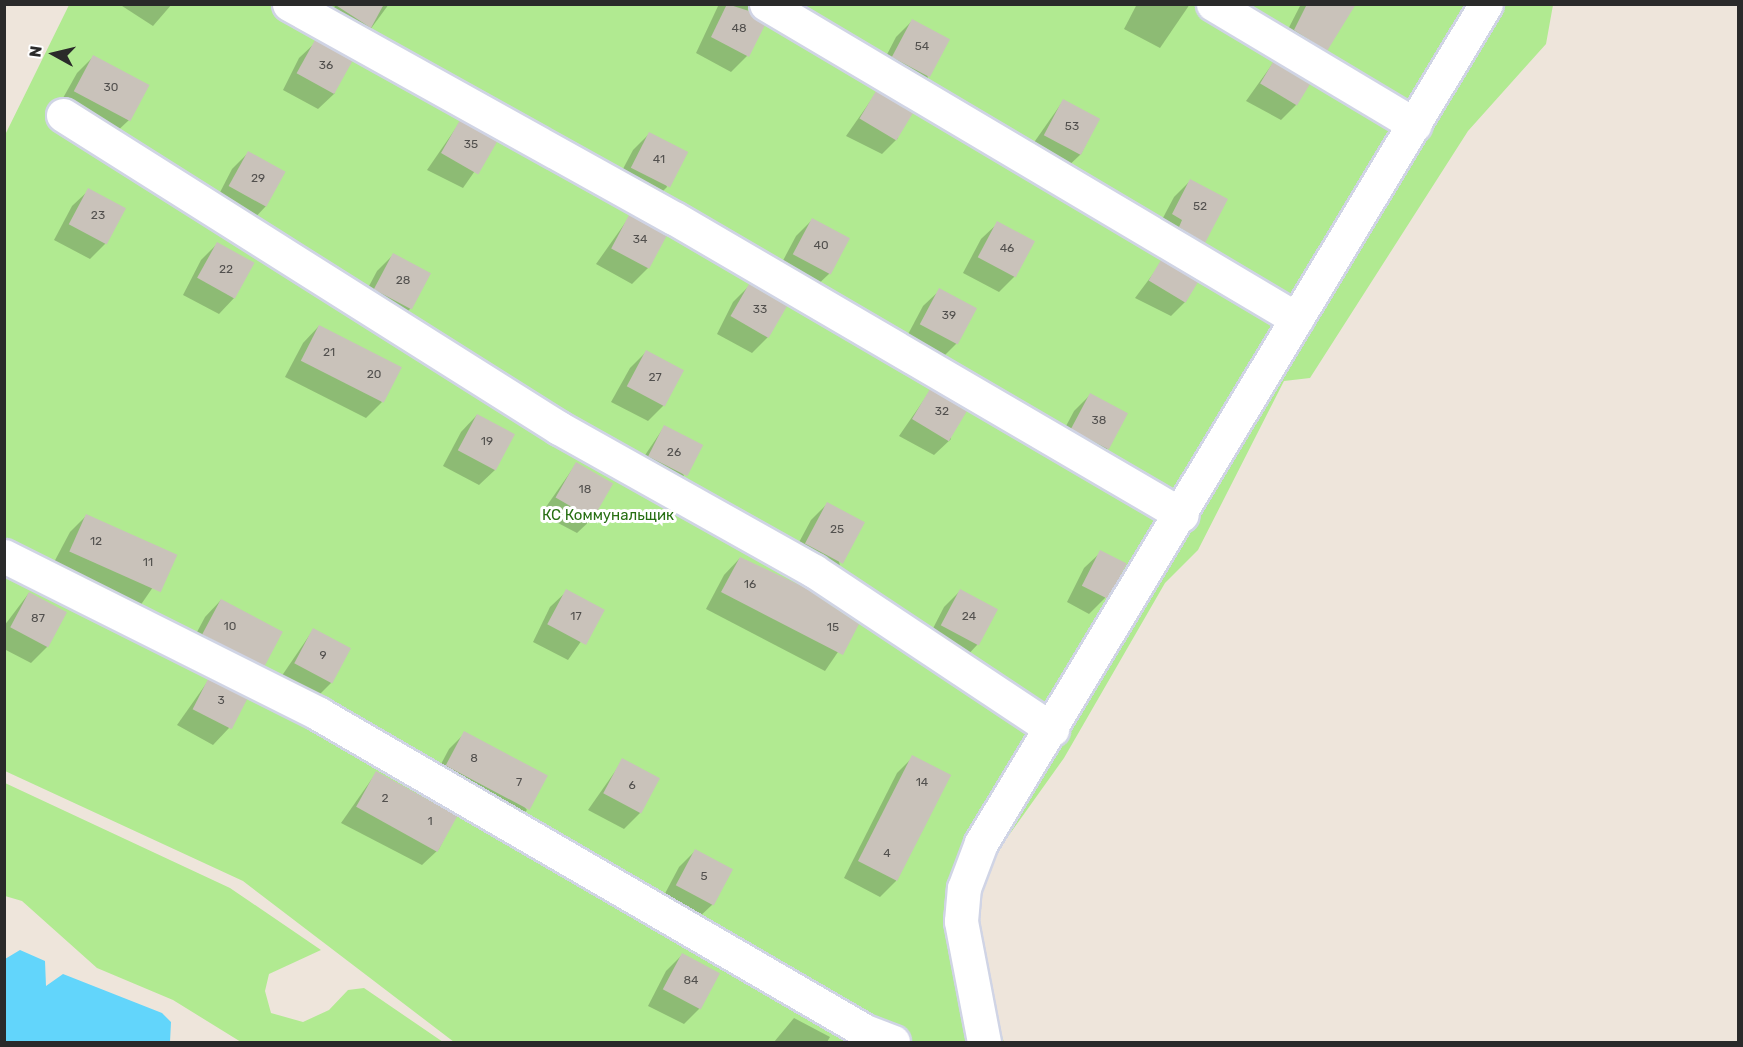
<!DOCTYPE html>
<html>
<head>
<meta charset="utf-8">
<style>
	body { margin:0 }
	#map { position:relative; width:1743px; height:1047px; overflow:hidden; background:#eee5db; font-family:Rubik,sans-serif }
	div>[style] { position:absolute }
	.green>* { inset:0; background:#b1ea91 }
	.water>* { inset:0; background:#62d5fb }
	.shadow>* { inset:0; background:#0003 }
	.building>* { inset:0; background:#c9c2ba; transform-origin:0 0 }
	.roads { filter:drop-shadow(2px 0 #d0d4e5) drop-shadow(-2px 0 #d0d4e5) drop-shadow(0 2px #d0d4e5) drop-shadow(0 -2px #d0d4e5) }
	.minor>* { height:33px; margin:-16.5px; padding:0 16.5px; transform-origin:16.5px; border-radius:16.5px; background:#fff }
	span { translate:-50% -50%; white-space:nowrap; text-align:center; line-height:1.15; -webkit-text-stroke:6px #fff; paint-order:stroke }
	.number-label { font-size:12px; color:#52504e }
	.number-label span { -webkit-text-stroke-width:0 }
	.park-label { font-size:15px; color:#276f12 }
	.frame { position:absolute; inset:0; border:6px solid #2a2a2a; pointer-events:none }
	.north { position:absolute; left:24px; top:24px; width:60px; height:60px; -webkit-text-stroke:4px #fff; paint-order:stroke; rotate:278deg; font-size:16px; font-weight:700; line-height:24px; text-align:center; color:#2a2a2a }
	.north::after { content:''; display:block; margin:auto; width:21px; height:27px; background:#2a2a2a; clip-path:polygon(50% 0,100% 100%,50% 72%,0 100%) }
</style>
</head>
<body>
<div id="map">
	<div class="green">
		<div style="clip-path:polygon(69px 5px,1553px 5px,1546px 44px,1468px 131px,1310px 378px,1284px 381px,1198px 550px,1165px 583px,1064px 758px,994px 856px,980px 883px,975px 911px,988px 995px,1004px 1042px,454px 1042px,243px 881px,5px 771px,4px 137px)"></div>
		<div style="clip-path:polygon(5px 783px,230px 888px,321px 950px,269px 974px,265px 991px,271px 1013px,303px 1022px,329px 1010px,348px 990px,364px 988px,443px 1042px,241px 1042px,173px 1000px,97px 968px,22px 901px,5px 896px)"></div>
	</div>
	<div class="water">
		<div style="clip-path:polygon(20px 950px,45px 961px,46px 986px,63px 974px,162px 1013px,171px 1022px,170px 1042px,5px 1042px,5px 959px)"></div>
	</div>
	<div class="shadow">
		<div style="clip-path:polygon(119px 4px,172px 4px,153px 26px)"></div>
		<div style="clip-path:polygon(336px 4px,389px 4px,364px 38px,324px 27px)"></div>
		<div style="clip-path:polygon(719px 4px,748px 4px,747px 56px,731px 72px,696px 53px)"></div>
		<div style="clip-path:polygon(1137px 4px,1190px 4px,1160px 48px,1124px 29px)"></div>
		<div style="clip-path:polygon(1301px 4px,1354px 4px,1310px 66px,1279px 47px)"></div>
		<div style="clip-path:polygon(912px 21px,928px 78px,912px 94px,878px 72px,896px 37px)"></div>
		<div style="clip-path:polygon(316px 42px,335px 93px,318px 109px,283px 90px,299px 58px)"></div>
		<div style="clip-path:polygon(93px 57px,147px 85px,129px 120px,112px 136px,58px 107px,77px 73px)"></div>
		<div style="clip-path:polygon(1273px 63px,1297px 104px,1281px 120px,1246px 101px)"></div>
		<div style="clip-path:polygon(876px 93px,898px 138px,882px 154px,846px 136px)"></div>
		<div style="clip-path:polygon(1063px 101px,1098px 120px,1081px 154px,1064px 170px,1028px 151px)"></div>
		<div style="clip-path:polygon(460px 122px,495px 142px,463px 188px,427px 170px)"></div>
		<div style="clip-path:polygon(649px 134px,667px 187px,651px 203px,615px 184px,633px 150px)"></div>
		<div style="clip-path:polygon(248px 153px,266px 206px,250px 223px,214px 204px,232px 169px)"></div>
		<div style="clip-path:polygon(1190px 181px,1204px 242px,1188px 258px,1156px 231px,1174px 197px)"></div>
		<div style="clip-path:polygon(89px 190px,106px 243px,90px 259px,54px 240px,72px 206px)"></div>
		<div style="clip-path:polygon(630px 216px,665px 236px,649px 267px,632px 284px,596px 264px)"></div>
		<div style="clip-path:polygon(812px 220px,830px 273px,813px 289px,778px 270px,796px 236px)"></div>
		<div style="clip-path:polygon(998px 223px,1015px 276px,999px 292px,963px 273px,981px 239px)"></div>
		<div style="clip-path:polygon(217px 244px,235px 297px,219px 314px,183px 295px,201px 260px)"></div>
		<div style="clip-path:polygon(393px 255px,411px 308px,395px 324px,359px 305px,377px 271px)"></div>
		<div style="clip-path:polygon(1162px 262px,1187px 300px,1171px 316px,1135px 298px)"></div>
		<div style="clip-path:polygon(749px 286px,768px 337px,752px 353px,717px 334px,733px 302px)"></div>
		<div style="clip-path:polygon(940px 290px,957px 343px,941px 359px,905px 340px,923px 306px)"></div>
		<div style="clip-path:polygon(319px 326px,382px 402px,366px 418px,285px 377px,303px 343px)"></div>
		<div style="clip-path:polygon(646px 352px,664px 405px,648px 421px,611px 402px,630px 368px)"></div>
		<div style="clip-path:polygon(930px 391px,951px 439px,934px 455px,899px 436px)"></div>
		<div style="clip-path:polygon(1090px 395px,1108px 448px,1092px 464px,1056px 445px,1074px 411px)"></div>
		<div style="clip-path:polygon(477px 415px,496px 469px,479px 485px,443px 466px,461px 432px)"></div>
		<div style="clip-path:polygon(664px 427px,684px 476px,668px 493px,633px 473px)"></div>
		<div style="clip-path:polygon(576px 464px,594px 517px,577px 533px,541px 514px)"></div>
		<div style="clip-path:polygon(827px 504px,840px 566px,824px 582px,789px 561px,811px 520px)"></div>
		<div style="clip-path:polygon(86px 516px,175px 555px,140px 606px,52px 566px,70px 532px)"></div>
		<div style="clip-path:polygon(1101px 552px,1105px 598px,1089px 614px,1067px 602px,1084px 568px)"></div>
		<div style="clip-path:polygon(740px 558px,857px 624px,825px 671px,706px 609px,724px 575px)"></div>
		<div style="clip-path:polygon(567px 591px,603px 610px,568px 660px,533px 642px,550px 607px)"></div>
		<div style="clip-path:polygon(960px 591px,996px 610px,978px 644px,962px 661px,926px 642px,944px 607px)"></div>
		<div style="clip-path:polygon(29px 593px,65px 612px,47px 647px,31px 663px,4px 649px,4px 626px)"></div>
		<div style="clip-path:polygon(221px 600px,263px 665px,247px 681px,187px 651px,205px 617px)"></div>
		<div style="clip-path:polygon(313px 630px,331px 683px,315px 699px,279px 680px)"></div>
		<div style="clip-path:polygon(208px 681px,229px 728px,213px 745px,177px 725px)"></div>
		<div style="clip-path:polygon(465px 733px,527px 810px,511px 826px,431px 783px,449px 749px)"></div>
		<div style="clip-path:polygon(913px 757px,896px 881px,880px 897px,844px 878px,897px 773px)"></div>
		<div style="clip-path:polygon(623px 760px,640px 813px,624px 829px,588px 810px)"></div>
		<div style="clip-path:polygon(376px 773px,455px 817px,439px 849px,422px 865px,341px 823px)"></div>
		<div style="clip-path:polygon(695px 851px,713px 904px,696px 920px,661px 901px,679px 867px)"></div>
		<div style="clip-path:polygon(682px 955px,700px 1008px,684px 1024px,648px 1006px,666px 971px)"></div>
		<div style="clip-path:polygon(794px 1018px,830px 1037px,827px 1042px,774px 1042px)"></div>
	</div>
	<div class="building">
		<div style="clip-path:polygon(334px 4px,384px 4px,371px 28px)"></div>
		<div style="clip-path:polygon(727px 4px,749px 11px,765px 25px,749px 57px,711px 37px)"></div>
		<div style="clip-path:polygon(1307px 4px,1356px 4px,1327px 51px,1294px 30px)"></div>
		<div style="left:912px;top:19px;width:43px;height:43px;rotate:28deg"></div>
		<div style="left:315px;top:40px;width:43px;height:38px;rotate:29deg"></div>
		<div style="left:93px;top:55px;width:64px;height:41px;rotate:28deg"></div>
		<div style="left:1273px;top:62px;width:43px;height:25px;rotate:31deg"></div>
		<div style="left:876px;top:91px;width:43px;height:32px;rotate:31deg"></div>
		<div style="left:1063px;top:99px;width:42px;height:41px;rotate:28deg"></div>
		<div style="left:460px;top:120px;width:43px;height:38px;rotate:30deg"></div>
		<div style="left:649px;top:132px;width:44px;height:40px;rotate:27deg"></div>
		<div style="left:248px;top:151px;width:43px;height:40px;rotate:29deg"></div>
		<div style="clip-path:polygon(1190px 179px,1228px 199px,1205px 243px,1179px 227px,1182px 220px,1172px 214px)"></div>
		<div style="left:88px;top:188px;width:43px;height:41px;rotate:28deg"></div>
		<div style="left:629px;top:215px;width:43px;height:38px;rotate:28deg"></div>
		<div style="left:812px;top:218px;width:43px;height:41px;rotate:28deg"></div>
		<div style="left:997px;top:221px;width:43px;height:41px;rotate:28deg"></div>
		<div style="left:217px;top:242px;width:43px;height:41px;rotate:29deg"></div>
		<div style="left:393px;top:253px;width:43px;height:41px;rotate:28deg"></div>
		<div style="left:1161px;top:260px;width:43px;height:24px;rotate:31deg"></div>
		<div style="left:749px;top:284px;width:44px;height:37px;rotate:30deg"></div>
		<div style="left:939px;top:288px;width:43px;height:41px;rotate:28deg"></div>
		<div style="left:319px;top:325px;width:93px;height:40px;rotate:27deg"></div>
		<div style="left:646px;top:350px;width:43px;height:41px;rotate:28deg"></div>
		<div style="left:930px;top:389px;width:43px;height:35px;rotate:31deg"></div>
		<div style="left:1090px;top:393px;width:43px;height:41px;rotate:28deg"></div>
		<div style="left:477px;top:414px;width:43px;height:41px;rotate:28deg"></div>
		<div style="left:664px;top:425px;width:44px;height:35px;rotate:27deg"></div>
		<div style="left:576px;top:462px;width:43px;height:41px;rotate:30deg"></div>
		<div style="left:827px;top:502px;width:43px;height:47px;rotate:28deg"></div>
		<div style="left:86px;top:514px;width:100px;height:41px;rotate:24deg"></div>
		<div style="left:1100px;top:550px;width:30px;height:40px;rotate:27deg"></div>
		<div style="clip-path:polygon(740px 557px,804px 587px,859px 624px,843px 655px,721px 592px)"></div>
		<div style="left:566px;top:589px;width:44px;height:40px;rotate:28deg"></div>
		<div style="left:960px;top:589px;width:43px;height:41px;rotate:28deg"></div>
		<div style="left:29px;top:592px;width:43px;height:40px;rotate:28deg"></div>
		<div style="left:221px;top:599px;width:70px;height:40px;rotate:28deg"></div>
		<div style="left:313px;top:628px;width:43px;height:40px;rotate:28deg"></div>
		<div style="left:208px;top:679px;width:44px;height:34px;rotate:27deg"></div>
		<div style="left:464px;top:731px;width:95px;height:39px;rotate:28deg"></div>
		<div style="left:912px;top:755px;width:44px;height:119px;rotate:27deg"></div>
		<div style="left:622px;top:758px;width:43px;height:40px;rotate:28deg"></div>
		<div style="left:376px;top:771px;width:93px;height:41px;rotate:29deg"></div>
		<div style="left:695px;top:849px;width:43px;height:41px;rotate:28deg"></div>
		<div style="left:682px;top:953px;width:43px;height:41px;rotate:28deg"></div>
	</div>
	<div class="roads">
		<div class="minor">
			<div style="left:289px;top:4px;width:440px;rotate:29.1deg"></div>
			<div style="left:674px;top:218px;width:588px;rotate:30.31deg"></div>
			<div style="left:766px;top:4px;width:617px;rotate:30.68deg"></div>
			<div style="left:1213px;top:4px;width:235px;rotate:30.9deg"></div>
			<div style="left:63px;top:115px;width:587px;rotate:32.25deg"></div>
			<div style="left:559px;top:428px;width:292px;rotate:29.3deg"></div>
			<div style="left:814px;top:571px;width:286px;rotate:33.6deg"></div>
			<div style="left:4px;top:556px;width:352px;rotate:26.6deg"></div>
			<div style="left:319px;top:714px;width:631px;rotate:30.14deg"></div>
			<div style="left:865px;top:1031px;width:30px;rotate:21deg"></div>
			<div style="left:984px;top:1042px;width:123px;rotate:-100.8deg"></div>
			<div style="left:961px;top:921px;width:33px;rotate:-85deg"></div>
			<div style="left:964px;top:888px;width:48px;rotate:-69.3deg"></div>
			<div style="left:981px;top:843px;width:979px;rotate:-58.96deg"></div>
		</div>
	</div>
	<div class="number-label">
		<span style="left:739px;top:29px">48</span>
		<span style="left:922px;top:47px">54</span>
		<span style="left:326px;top:66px">36</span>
		<span style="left:111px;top:88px">30</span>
		<span style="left:1072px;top:127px">53</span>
		<span style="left:471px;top:145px">35</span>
		<span style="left:659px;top:160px">41</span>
		<span style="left:258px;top:179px">29</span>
		<span style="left:1200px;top:207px">52</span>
		<span style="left:98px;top:216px">23</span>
		<span style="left:640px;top:240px">34</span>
		<span style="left:821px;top:246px">40</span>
		<span style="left:1007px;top:249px">46</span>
		<span style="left:226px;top:270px">22</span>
		<span style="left:403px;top:281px">28</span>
		<span style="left:760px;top:310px">33</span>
		<span style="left:949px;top:316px">39</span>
		<span style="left:329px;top:353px">21</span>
		<span style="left:374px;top:375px">20</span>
		<span style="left:655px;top:378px">27</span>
		<span style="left:942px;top:412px">32</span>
		<span style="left:1099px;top:421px">38</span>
		<span style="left:487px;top:442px">19</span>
		<span style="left:674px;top:453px">26</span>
		<span style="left:585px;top:490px">18</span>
		<span style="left:837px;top:530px">25</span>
		<span style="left:96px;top:542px">12</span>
		<span style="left:148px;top:563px">11</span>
		<span style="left:750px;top:585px">16</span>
		<span style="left:576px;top:617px">17</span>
		<span style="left:969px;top:617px">24</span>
		<span style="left:38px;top:619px">87</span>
		<span style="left:230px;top:627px">10</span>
		<span style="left:833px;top:628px">15</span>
		<span style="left:323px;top:656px">9</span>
		<span style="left:221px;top:701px">3</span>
		<span style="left:474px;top:759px">8</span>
		<span style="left:519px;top:783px">7</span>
		<span style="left:922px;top:783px">14</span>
		<span style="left:632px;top:786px">6</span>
		<span style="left:385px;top:799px">2</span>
		<span style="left:430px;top:822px">1</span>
		<span style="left:887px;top:854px">4</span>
		<span style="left:704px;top:877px">5</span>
		<span style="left:691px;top:981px">84</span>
	</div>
	<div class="park-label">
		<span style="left:608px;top:516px">КС Коммунальщик</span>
	</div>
	<div class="frame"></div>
	<div class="north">N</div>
</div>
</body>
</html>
